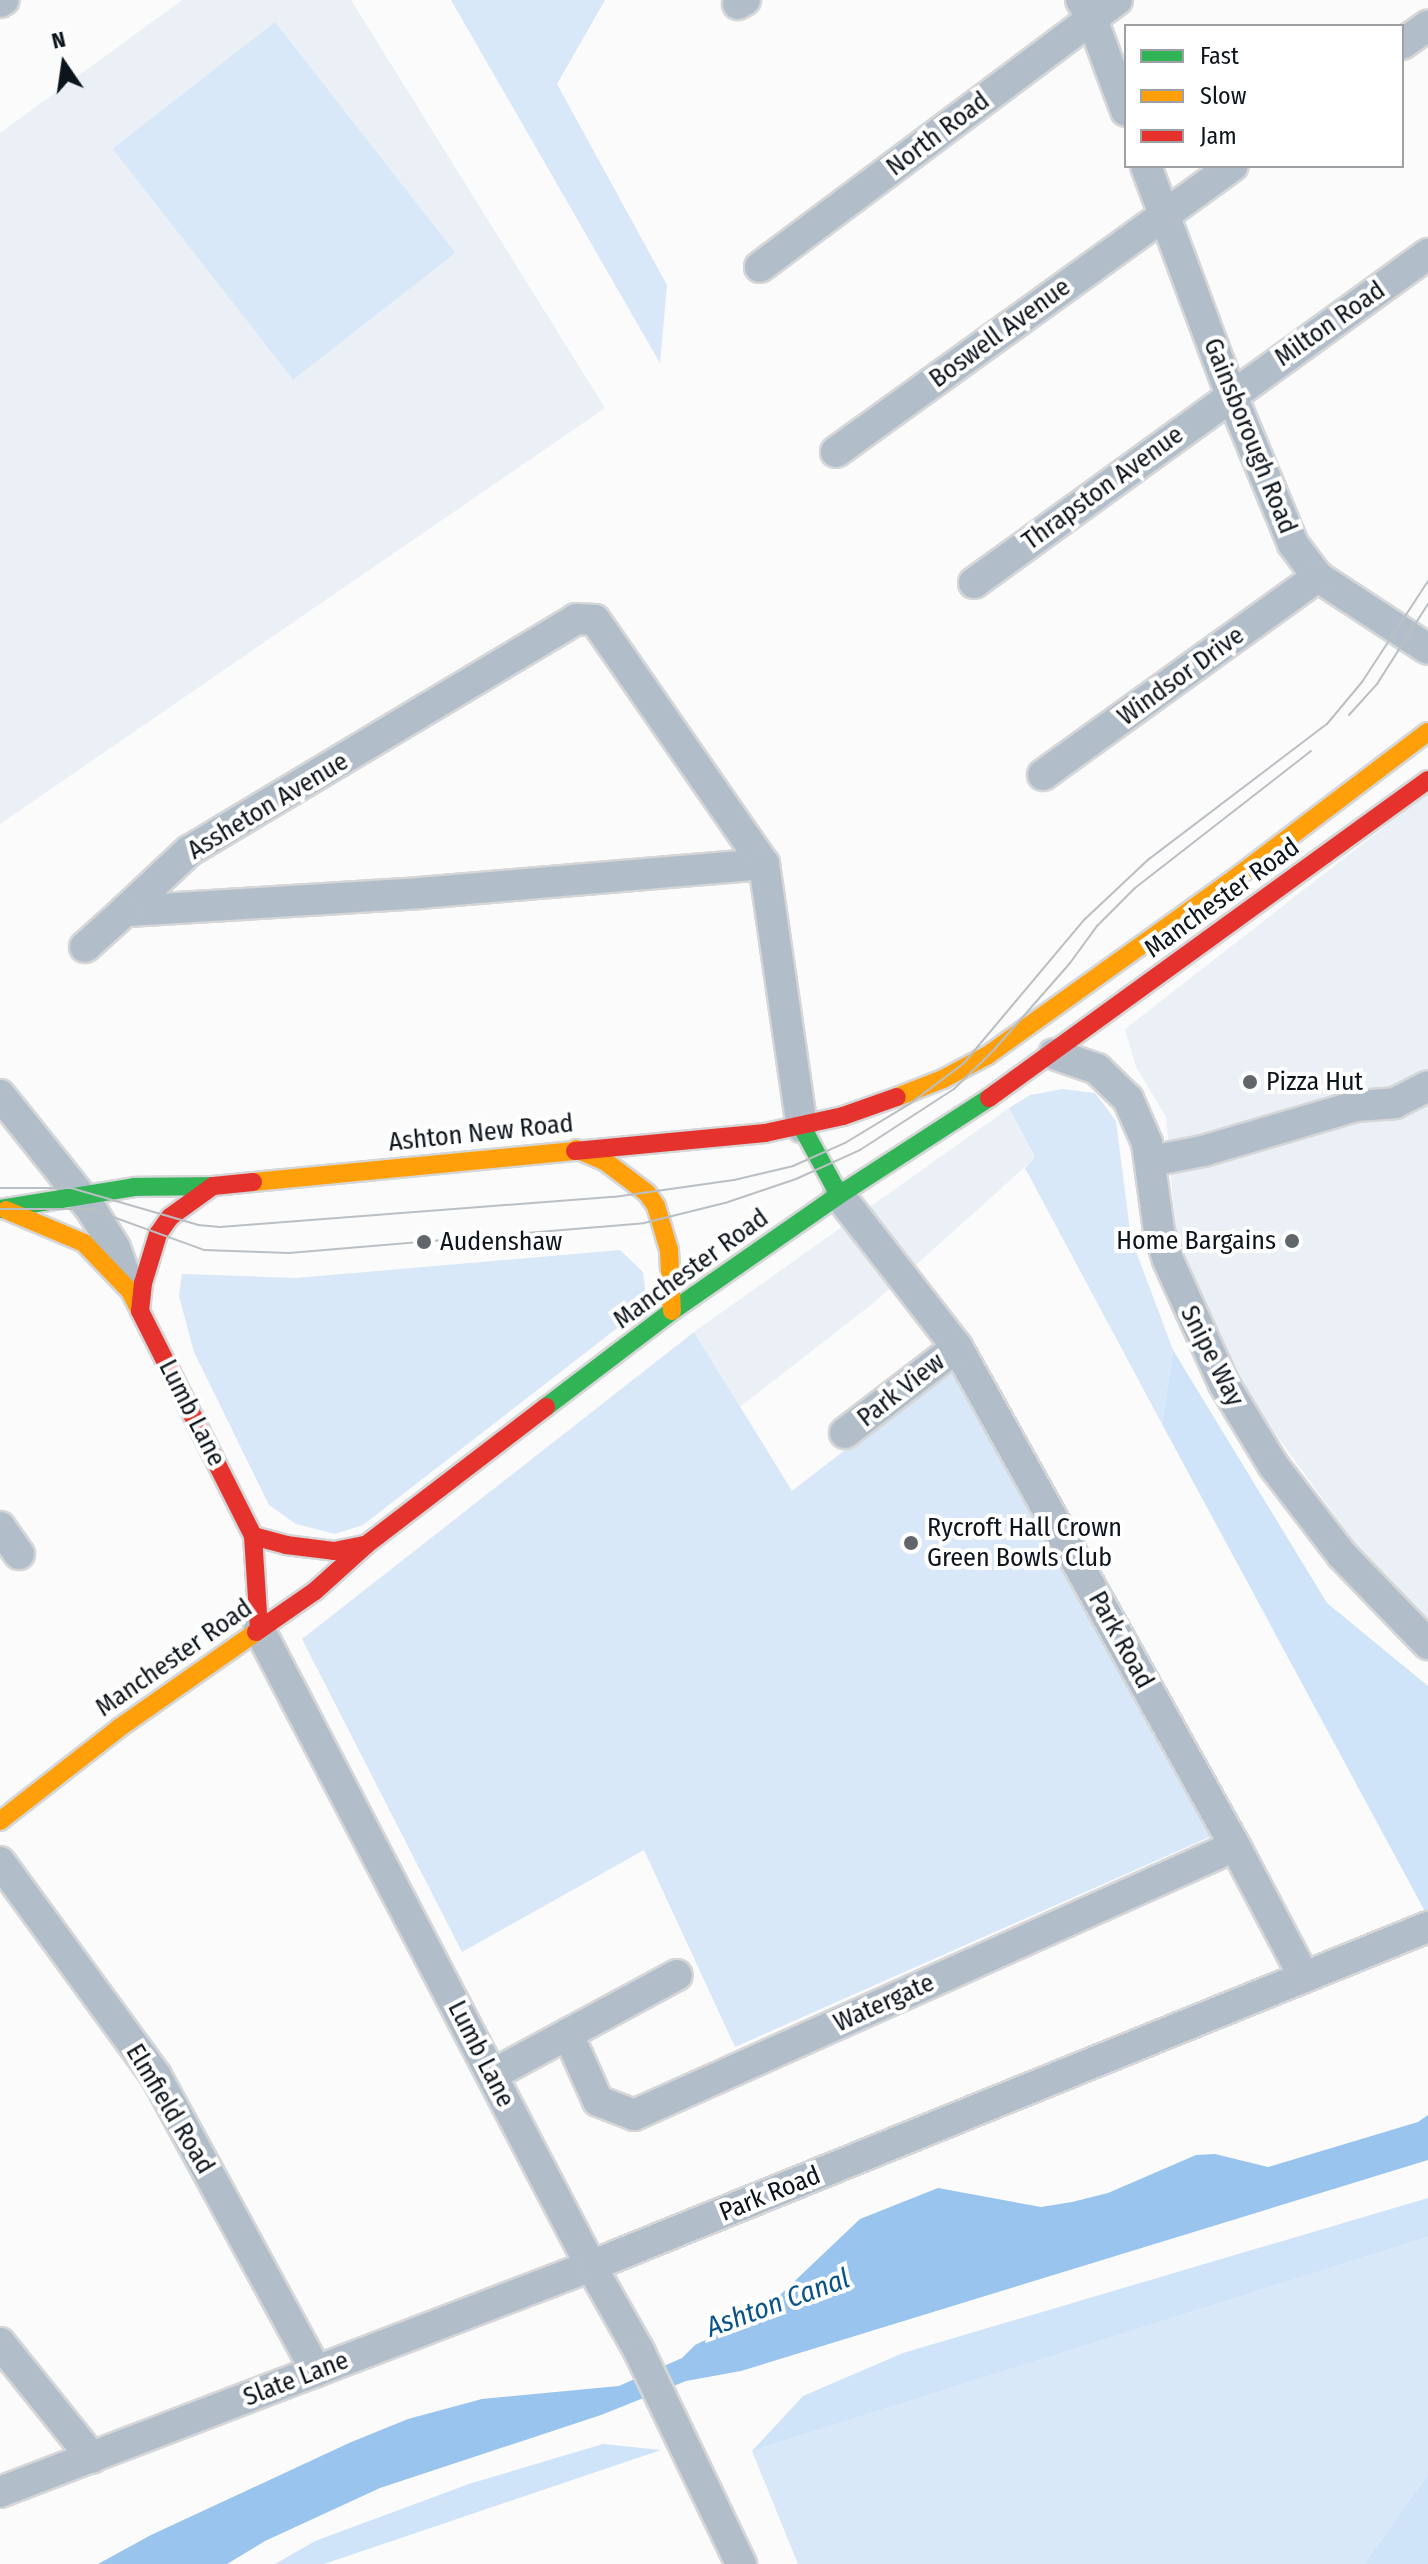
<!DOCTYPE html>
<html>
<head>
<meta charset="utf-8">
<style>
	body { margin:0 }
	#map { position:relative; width:1428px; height:2564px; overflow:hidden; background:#fbfbfb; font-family:"Fira Sans Condensed",sans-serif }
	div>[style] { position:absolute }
	.built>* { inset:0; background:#eaf0f6 }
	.green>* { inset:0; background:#d8e8f8; transform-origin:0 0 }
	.forest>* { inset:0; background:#cfe4f8 }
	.water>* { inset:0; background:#98c4ed }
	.roads { filter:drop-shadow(2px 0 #d5d6d7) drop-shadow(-2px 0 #d5d6d7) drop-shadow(0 2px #d5d6d7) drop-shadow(0 -2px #d5d6d7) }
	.street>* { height:30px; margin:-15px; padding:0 15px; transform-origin:15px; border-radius:15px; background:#b1beca }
	.fast>* { height:18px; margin:-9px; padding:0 9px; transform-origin:9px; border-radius:9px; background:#30b455 }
	.slow>* { height:18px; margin:-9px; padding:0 9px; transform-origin:9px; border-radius:9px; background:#ff9f0a }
	.jam>* { height:18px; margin:-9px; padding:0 9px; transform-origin:9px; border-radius:9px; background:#e5322d }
	.tram>* { height:2px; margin:-1px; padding:0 1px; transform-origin:1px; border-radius:1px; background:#babfc4 }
	.dots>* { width:22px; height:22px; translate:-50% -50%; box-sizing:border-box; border:4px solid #fff; border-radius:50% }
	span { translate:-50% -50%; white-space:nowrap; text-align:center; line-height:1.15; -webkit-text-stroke:8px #fff; paint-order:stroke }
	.street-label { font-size:26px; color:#0d151c }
	.poi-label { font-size:26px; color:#0d151c }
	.left { translate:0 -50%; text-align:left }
	.right { translate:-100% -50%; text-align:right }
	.water-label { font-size:28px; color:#085388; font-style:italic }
	.legend { position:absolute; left:1124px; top:24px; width:280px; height:144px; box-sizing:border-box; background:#fff; border:2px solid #9ea1a4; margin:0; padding:10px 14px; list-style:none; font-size:24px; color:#0d151c }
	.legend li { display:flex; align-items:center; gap:16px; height:40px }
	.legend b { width:40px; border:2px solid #9ea1a4 }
	.north { position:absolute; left:24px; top:24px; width:80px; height:80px; -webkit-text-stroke:6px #fff; paint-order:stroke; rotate:347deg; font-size:22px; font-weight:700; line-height:32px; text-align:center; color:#0d151c }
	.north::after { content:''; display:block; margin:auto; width:28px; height:36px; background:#0d151c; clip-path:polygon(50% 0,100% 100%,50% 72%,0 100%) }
</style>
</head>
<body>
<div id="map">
	<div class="built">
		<div style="clip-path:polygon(182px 0,351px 0,605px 408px,0 824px,0 133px)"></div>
		<div style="clip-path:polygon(1428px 793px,1428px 1619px,1370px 1564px,1251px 1400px,1177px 1246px,1166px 1117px,1136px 1067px,1125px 1029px)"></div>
		<div style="clip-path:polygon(1009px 1108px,1035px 1158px,876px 1301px,740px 1407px,694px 1332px)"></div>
	</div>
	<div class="green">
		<div style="clip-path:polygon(451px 0,605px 0,557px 84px,667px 285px,660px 363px)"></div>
		<div style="left:275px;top:22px;width:293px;height:206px;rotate:52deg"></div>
		<div style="clip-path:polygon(1063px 1089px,1095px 1093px,1116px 1121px,1131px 1238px,1173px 1350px,1162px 1424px,1025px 1168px,1035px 1157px,1009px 1108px,1030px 1095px)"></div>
		<div style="clip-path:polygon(620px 1250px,643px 1272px,647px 1305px,363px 1525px,335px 1534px,296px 1524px,269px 1505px,194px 1352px,179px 1296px,182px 1274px,296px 1278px)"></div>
		<div style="clip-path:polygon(694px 1332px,792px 1491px,951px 1368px,1214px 1835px,735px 2047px,644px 1850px,462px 1952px,302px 1639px)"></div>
		<div style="clip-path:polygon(1428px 2237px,1428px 2474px,1364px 2564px,798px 2564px,752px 2451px)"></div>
	</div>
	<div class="forest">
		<div style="clip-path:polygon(1173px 1350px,1327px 1603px,1428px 1686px,1428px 1917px,1162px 1424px)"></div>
		<div style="clip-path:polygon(1428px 2198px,1428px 2237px,752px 2451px,803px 2396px,903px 2353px)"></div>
		<div style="clip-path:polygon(603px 2444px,661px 2450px,324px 2564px,275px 2564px,315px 2541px,469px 2484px)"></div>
		<div style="clip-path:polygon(1428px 2474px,1428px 2564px,1364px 2564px)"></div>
	</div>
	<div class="water">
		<div style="clip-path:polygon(1428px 2115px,1428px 2160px,741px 2371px,686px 2381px,601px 2415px,380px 2488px,265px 2541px,227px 2564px,98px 2564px,151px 2535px,349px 2443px,408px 2419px,482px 2399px,619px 2386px,682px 2358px,695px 2345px,760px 2314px,860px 2219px,938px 2188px,1041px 2207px,1072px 2202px,1108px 2193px,1196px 2155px,1215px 2154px,1268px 2167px,1418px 2122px)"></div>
	</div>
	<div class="roads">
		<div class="street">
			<div style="left:1081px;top:0;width:22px;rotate:60deg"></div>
			<div style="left:1092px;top:19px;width:98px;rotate:69.7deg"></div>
			<div style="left:0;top:2px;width:4px;rotate:-27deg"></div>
			<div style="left:738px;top:4px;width:8px;rotate:-30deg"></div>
			<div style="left:1402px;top:44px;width:32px;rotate:-35deg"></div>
			<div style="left:1146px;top:166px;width:243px;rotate:69.6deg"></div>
			<div style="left:1231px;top:394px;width:162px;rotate:67.5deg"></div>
			<div style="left:1293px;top:544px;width:41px;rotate:52.9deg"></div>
			<div style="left:1318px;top:577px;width:131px;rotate:33.2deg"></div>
			<div style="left:760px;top:267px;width:446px;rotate:-36.8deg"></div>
			<div style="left:836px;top:452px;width:489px;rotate:-35.8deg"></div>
			<div style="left:974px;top:583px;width:561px;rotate:-35.93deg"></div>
			<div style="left:1043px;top:775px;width:339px;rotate:-35.8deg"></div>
			<div style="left:764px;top:864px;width:343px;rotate:175.2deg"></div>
			<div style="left:422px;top:893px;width:298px;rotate:176.5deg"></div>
			<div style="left:125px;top:911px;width:88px;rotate:-43.2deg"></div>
			<div style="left:189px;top:851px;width:451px;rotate:-30.9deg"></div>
			<div style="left:576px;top:619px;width:19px;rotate:3deg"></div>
			<div style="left:595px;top:620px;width:297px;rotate:55.3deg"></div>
			<div style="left:764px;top:864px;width:266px;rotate:81.8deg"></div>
			<div style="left:85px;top:947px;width:54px;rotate:-42deg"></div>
			<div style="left:1054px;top:1054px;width:46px;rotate:19.2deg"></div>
			<div style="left:1097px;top:1069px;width:43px;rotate:44.1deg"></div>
			<div style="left:1128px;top:1099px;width:48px;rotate:66.6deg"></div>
			<div style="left:1147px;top:1143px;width:89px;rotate:82.2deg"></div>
			<div style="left:1159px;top:1231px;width:30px;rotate:73deg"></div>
			<div style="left:1168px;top:1260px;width:136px;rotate:65.7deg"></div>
			<div style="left:1224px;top:1384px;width:95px;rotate:58.8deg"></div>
			<div style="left:1273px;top:1465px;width:113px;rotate:52.5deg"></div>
			<div style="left:1342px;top:1555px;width:124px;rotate:46deg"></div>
			<div style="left:0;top:1095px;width:146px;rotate:51.4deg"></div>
			<div style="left:91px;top:1209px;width:46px;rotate:58.4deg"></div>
			<div style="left:115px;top:1248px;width:30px;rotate:70deg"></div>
			<div style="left:1151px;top:1161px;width:53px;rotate:-10.9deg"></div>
			<div style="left:1203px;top:1151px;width:159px;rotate:-16.4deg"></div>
			<div style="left:1356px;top:1106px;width:39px;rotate:-4deg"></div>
			<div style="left:1395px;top:1103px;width:37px;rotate:-27deg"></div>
			<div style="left:839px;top:1195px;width:192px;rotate:52.2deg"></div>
			<div style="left:957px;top:1347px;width:571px;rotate:60.88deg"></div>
			<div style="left:1235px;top:1846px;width:148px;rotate:62.2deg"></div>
			<div style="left:845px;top:1433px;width:141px;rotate:-37.5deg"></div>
			<div style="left:0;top:1527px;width:33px;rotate:55deg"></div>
			<div style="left:259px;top:1629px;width:718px;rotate:62.47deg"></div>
			<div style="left:591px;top:2266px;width:98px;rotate:60.5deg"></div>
			<div style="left:639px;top:2351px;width:236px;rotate:64.4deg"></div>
			<div style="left:0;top:1862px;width:265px;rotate:53.9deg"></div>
			<div style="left:156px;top:2076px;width:336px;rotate:61.5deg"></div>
			<div style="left:568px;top:2034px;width:73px;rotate:65.9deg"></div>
			<div style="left:598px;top:2101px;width:39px;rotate:21deg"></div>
			<div style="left:634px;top:2115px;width:658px;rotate:-24.11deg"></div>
			<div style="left:492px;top:2075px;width:210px;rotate:-28.4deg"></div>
			<div style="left:0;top:2343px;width:147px;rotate:51.3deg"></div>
			<div style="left:0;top:2492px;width:633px;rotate:-20.93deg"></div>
			<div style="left:591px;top:2266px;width:903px;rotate:-22.05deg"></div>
		</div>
		<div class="fast">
			<div style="left:802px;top:1127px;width:77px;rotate:61.4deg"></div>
			<div style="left:0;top:1209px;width:136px;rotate:-9.3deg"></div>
			<div style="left:134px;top:1187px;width:79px;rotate:-0.7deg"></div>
			<div style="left:546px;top:1407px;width:158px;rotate:-37.3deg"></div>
			<div style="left:672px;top:1311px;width:203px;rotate:-34.8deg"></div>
			<div style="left:839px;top:1195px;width:179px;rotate:-32.9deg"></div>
		</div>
		<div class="slow">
			<div style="left:897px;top:1097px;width:49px;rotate:-21.4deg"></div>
			<div style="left:943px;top:1079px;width:51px;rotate:-28.1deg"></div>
			<div style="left:988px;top:1055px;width:307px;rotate:-35.6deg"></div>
			<div style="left:1238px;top:876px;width:238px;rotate:-37.2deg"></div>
			<div style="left:576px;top:1149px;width:33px;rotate:23deg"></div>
			<div style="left:606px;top:1162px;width:51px;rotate:37.1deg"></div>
			<div style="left:647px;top:1193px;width:16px;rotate:55deg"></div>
			<div style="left:656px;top:1206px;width:46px;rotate:73.5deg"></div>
			<div style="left:669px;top:1250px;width:61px;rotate:87.2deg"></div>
			<div style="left:253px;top:1182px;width:323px;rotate:-5.5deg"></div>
			<div style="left:6px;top:1210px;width:85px;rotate:22.9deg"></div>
			<div style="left:84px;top:1243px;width:66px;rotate:46.2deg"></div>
			<div style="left:130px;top:1291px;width:22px;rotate:63deg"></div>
			<div style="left:0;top:1821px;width:151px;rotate:-38deg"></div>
			<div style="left:119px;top:1728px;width:167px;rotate:-35deg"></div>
		</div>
		<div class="jam">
			<div style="left:989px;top:1098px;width:542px;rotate:-35.92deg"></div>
			<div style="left:575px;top:1151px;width:191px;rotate:-5.4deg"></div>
			<div style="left:765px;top:1133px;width:80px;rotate:-12.3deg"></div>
			<div style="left:843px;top:1116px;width:57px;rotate:-19.4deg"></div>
			<div style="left:253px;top:1182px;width:40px;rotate:174.3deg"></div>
			<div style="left:213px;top:1186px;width:53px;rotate:144.2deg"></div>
			<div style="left:170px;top:1217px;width:21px;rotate:125deg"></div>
			<div style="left:158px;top:1234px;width:51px;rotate:107deg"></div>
			<div style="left:143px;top:1283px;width:28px;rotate:96deg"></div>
			<div style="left:140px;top:1311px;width:252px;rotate:63.3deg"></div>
			<div style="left:253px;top:1536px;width:93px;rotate:86.3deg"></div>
			<div style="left:253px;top:1536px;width:34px;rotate:15deg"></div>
			<div style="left:286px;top:1545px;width:48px;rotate:7.1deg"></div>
			<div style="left:334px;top:1551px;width:33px;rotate:-11deg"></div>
			<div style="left:256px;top:1632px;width:72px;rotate:-34.8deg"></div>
			<div style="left:315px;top:1591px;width:69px;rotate:-42deg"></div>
			<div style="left:366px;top:1545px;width:227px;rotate:-37.5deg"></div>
		</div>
	</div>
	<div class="tram">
		<div style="left:1349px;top:715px;width:42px;rotate:-47.9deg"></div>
		<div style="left:1377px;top:684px;width:95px;rotate:-57.5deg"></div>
		<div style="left:0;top:1188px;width:71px"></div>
		<div style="left:71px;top:1188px;width:132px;rotate:16.2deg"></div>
		<div style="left:198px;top:1225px;width:22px;rotate:5deg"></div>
		<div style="left:220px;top:1227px;width:395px;rotate:-4.4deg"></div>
		<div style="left:614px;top:1197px;width:121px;rotate:-8.1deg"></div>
		<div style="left:734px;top:1180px;width:61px;rotate:-13.3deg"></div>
		<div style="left:793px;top:1166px;width:57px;rotate:-23.9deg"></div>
		<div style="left:845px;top:1143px;width:77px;rotate:-31.2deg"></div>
		<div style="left:911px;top:1103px;width:66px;rotate:-37deg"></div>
		<div style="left:964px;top:1063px;width:188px;rotate:-50deg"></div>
		<div style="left:1085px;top:919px;width:88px;rotate:-43.2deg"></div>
		<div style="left:1149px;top:859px;width:223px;rotate:-37.2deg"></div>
		<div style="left:1327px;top:724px;width:55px;rotate:-50.2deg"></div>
		<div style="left:1362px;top:682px;width:121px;rotate:-56.8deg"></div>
		<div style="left:0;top:1209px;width:91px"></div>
		<div style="left:91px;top:1209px;width:120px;rotate:19.9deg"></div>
		<div style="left:204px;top:1250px;width:85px;rotate:2deg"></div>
		<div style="left:289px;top:1253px;width:356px;rotate:-4.8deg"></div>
		<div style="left:644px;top:1223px;width:83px;rotate:-13.9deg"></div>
		<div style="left:725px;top:1203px;width:75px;rotate:-18.7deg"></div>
		<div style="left:796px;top:1179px;width:70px;rotate:-24.4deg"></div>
		<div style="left:860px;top:1150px;width:112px;rotate:-33deg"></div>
		<div style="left:954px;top:1089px;width:54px;rotate:-44.3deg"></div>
		<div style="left:993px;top:1051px;width:117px;rotate:-48.8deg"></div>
		<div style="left:1070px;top:963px;width:46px;rotate:-53.9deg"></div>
		<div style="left:1097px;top:926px;width:54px;rotate:-45deg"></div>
		<div style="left:1135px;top:888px;width:223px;rotate:-37.9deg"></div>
	</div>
	<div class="dots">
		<div style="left:1250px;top:1082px;background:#60666a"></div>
		<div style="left:1292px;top:1241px;background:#60666a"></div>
		<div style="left:424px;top:1242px;background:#60666a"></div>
		<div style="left:911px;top:1543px;background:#60666a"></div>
	</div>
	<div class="street-label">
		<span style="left:938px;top:134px;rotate:-37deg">North Road</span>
		<span style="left:1330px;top:324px;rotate:-35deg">Milton Road</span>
		<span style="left:1000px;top:333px;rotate:-36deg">Boswell Avenue</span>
		<span style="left:1250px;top:436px;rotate:68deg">Gainsborough Road</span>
		<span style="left:1103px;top:488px;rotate:-36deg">Thrapston Avenue</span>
		<span style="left:1181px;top:676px;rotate:-36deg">Windsor Drive</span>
		<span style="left:268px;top:806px;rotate:-31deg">Assheton Avenue</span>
		<span style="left:1222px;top:898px;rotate:-36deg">Manchester Road</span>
		<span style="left:481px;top:1133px;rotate:-6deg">Ashton New Road</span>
		<span style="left:691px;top:1269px;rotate:-36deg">Manchester Road</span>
		<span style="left:1212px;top:1356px;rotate:63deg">Snipe Way</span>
		<span style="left:901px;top:1390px;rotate:-38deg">Park View</span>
		<span style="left:192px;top:1413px;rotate:63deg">Lumb Lane</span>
		<span style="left:1121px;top:1640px;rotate:61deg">Park Road</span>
		<span style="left:174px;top:1658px;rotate:-35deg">Manchester Road</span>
		<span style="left:884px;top:2003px;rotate:-24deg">Watergate</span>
		<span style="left:481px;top:2054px;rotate:63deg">Lumb Lane</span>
		<span style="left:170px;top:2109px;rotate:59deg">Elmfield Road</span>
		<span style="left:770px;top:2194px;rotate:-22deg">Park Road</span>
		<span style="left:296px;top:2379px;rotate:-21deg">Slate Lane</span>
	</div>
	<div class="poi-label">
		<span class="left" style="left:1266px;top:1082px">Pizza Hut</span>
		<span class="right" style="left:1276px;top:1241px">Home Bargains</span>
		<span class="left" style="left:440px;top:1242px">Audenshaw</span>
		<span class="left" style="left:927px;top:1543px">Rycroft Hall Crown<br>Green Bowls Club</span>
	</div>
	<div class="water-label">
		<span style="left:778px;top:2303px;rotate:-20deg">Ashton Canal</span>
	</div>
	<ul class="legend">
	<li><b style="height:10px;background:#30b455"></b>Fast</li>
	<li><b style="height:10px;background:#ff9f0a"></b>Slow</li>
	<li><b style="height:10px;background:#e5322d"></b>Jam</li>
	</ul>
	<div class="north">N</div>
</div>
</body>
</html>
